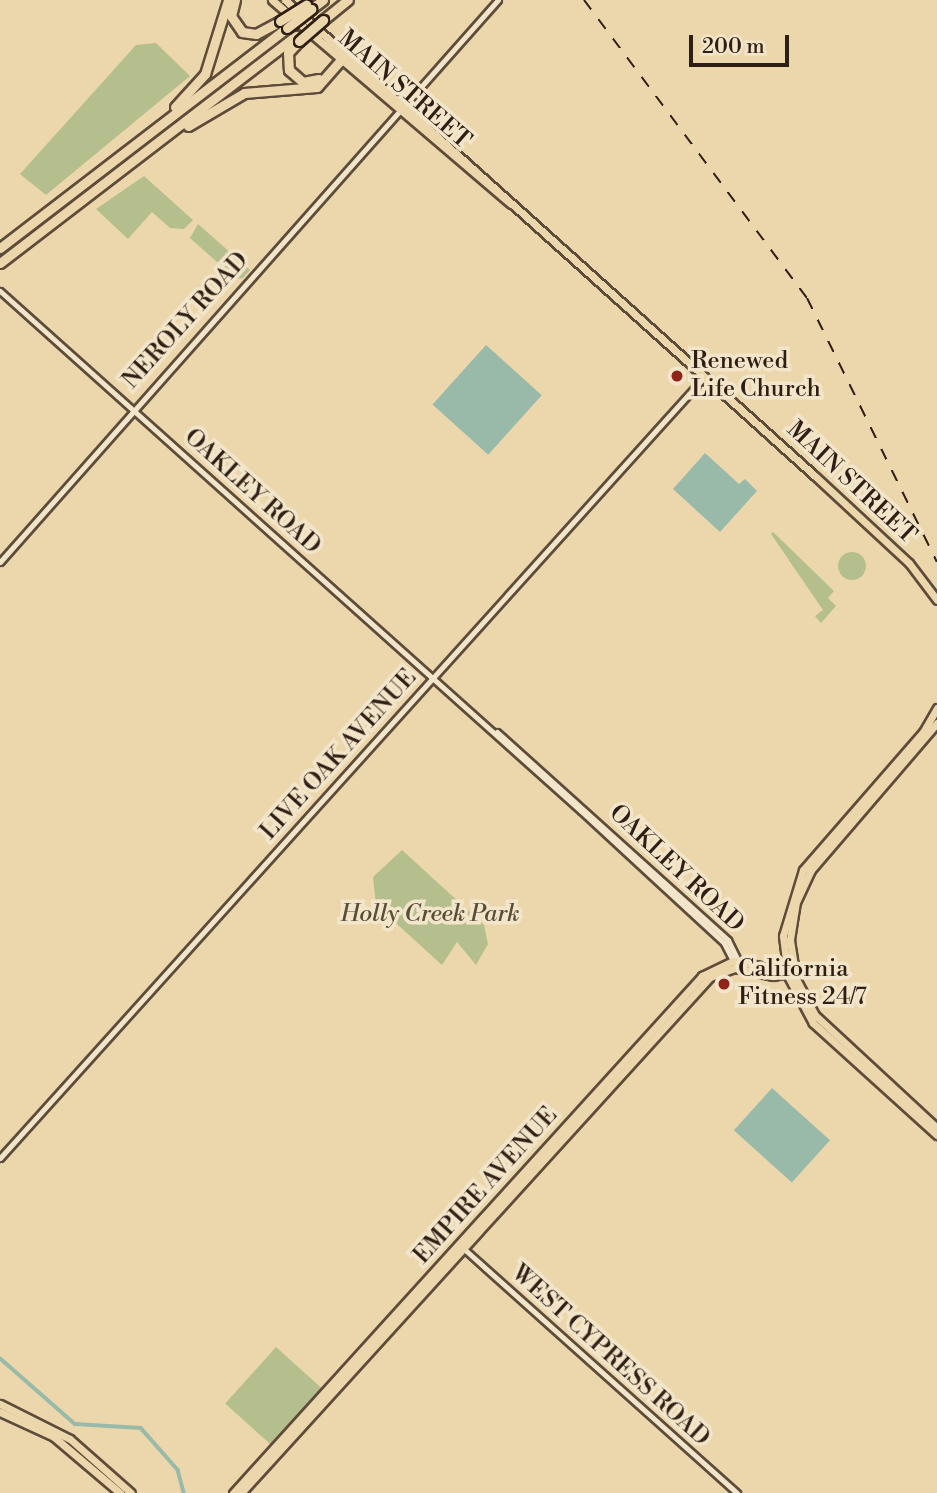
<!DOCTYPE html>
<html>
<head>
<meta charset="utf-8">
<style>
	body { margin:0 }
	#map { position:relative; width:937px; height:1493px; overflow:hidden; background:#ecd7ad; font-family:"Libre Bodoni",serif }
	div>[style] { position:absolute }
	.green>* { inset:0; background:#b4bf8d; transform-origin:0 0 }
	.round { border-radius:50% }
	.water>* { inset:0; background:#99baa8; transform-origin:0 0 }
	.canal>* { height:3.5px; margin:-1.75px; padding:0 1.75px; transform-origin:1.75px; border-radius:1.75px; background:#99baa8 }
	.roads { filter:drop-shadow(2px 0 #5e4c3a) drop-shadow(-2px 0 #5e4c3a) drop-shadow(0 2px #5e4c3a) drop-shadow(0 -2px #5e4c3a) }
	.minor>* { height:5px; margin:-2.5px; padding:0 2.5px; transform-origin:2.5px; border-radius:2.5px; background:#f3e5ca }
	.major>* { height:7px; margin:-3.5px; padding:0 3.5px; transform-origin:3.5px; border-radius:3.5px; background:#ecd7ad }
	.highway>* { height:9px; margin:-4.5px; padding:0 4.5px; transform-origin:4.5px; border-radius:4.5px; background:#ecd7ad }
	.rail>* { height:2px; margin-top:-1px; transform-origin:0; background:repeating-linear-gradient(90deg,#2f1e13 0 12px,transparent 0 24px) }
	.bridges { filter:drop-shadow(2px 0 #2f1e13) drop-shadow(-2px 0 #2f1e13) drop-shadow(0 2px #2f1e13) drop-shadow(0 -2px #2f1e13) }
	.highway-bridge>* { height:9px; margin:-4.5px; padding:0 4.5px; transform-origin:4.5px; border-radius:4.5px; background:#ecd7ad }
	.dots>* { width:19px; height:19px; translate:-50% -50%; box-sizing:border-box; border:4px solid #f3e5ca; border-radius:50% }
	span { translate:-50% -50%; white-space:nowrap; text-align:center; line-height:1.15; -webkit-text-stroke:7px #f3e5ca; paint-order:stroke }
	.street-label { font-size:24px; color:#2f1e13 }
	.poi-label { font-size:24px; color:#2f1e13 }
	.left { translate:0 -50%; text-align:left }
	.park-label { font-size:24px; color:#574e38; font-style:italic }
	.scale { position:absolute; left:689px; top:35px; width:100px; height:32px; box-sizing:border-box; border:4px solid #2f1e13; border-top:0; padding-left:9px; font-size:21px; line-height:24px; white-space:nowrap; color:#2f1e13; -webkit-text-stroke:5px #f3e5ca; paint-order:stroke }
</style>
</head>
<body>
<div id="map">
	<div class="green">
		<div style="clip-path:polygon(156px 43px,190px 76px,46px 195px,20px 174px,136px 45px)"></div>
		<div style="clip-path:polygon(144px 176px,193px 220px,184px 229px,170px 228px,152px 212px,128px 239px,96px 209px)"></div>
		<div style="clip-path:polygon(198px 224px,250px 270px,243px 278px,236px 279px,190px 238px)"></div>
		<div style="clip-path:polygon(771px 534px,773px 532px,834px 591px,828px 598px,836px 606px,821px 623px,815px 616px,823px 610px)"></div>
		<div class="round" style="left:838px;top:552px;width:28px;height:28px"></div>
		<div style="clip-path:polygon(402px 850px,484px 925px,488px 944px,476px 965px,457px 942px,442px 965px,376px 905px,373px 877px)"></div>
		<div style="left:276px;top:1347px;width:63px;height:76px;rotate:42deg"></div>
	</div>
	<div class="water">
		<div style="left:486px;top:345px;width:75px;height:80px;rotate:42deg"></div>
		<div style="clip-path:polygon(705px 453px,739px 484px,745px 479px,757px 491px,720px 532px,673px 489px)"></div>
		<div style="left:772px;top:1088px;width:78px;height:57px;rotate:42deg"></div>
	</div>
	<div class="canal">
		<div style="left:0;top:1358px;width:100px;rotate:41.3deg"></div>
		<div style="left:75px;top:1424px;width:66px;rotate:3.5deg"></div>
		<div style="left:141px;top:1428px;width:56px;rotate:48.6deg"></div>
		<div style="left:178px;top:1470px;width:24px;rotate:75deg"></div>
	</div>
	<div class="roads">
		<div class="minor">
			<div style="left:0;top:291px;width:780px;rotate:41.83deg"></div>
			<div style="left:581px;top:811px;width:195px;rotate:42.7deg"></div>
			<div style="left:724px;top:943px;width:22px;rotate:63deg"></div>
			<div style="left:0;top:562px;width:751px;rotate:-48.46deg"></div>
			<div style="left:497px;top:732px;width:311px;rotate:42deg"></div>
			<div style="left:728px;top:940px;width:25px;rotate:64deg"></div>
			<div style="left:0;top:1158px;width:1053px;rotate:-47.96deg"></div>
			<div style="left:463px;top:1248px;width:368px;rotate:41.8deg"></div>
		</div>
		<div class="major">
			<div style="left:272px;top:0;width:314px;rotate:40.5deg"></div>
			<div style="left:285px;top:0;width:712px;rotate:41.93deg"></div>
			<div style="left:815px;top:476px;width:128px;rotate:42.8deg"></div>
			<div style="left:909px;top:563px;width:46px;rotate:52.9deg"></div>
			<div style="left:937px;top:708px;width:28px;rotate:120deg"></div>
			<div style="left:923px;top:732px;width:183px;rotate:131deg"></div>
			<div style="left:803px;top:870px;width:69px;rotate:106.9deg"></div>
			<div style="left:783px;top:936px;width:40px;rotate:82.9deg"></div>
			<div style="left:788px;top:976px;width:53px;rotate:62deg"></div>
			<div style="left:813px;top:1023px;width:167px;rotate:42.1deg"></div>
			<div style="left:937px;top:723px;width:194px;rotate:130.6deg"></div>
			<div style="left:811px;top:870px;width:35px;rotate:115deg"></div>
			<div style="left:796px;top:902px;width:38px;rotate:99deg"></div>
			<div style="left:790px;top:940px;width:39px;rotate:81deg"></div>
			<div style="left:796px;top:979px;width:41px;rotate:62.2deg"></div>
			<div style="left:815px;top:1015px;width:166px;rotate:42.8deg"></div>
			<div style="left:0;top:1404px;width:78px;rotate:26.6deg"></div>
			<div style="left:70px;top:1439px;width:81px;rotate:41.5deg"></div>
			<div style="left:0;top:1412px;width:60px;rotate:24.8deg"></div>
			<div style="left:54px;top:1437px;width:87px;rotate:40.3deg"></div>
			<div style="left:233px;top:1493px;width:698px;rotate:-47.79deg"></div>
			<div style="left:702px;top:976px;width:34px;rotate:-26deg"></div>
			<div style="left:733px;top:961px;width:62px;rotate:10.2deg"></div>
			<div style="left:241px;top:1493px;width:697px;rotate:-47.73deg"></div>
			<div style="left:710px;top:977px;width:27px;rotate:-20deg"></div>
			<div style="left:735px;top:968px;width:39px;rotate:12deg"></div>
			<div style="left:773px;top:976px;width:21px;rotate:-11deg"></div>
		</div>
		<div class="highway">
			<div style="left:235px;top:0;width:16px;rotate:104deg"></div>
			<div style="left:231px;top:16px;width:19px;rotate:55deg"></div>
			<div style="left:242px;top:32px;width:14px;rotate:8deg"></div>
			<div style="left:256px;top:34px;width:27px;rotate:-28deg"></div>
			<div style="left:311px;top:9px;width:15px;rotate:-37deg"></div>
			<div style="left:323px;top:20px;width:32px;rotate:-39deg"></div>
			<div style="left:299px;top:41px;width:16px;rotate:133deg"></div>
			<div style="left:288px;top:53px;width:17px;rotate:87deg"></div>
			<div style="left:289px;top:70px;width:18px;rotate:41deg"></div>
			<div style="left:303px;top:82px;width:16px;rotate:-11deg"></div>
			<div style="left:175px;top:107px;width:45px;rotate:-47.7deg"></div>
			<div style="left:205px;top:74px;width:77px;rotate:-72.7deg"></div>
			<div style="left:188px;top:126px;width:65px;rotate:-30.5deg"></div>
			<div style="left:244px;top:93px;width:73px;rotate:-4.7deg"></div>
			<div style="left:317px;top:87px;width:44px;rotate:-48.7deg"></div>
			<div style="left:0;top:248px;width:362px;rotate:-37.5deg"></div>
			<div style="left:0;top:263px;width:373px;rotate:-37.5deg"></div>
		</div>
	</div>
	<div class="rail">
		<div style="left:584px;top:0;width:372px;rotate:53.2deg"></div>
		<div style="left:807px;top:298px;width:294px;rotate:63.8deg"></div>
	</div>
	<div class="bridges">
		<div class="highway-bridge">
			<div style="left:280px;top:21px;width:31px;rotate:-32deg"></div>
			<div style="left:287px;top:28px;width:31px;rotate:-38deg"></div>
			<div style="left:299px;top:41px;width:32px;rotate:-41deg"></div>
		</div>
	</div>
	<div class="dots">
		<div style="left:677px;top:376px;background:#8f2418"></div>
		<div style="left:724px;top:984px;background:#8f2418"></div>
	</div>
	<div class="street-label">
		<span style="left:404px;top:90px;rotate:41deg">MAIN STREET</span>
		<span style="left:186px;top:321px;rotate:-48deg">NEROLY ROAD</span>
		<span style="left:851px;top:483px;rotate:43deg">MAIN STREET</span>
		<span style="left:252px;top:492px;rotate:42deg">OAKLEY ROAD</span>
		<span style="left:339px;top:755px;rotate:-48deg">LIVE OAK AVENUE</span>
		<span style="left:676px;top:869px;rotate:43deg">OAKLEY ROAD</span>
		<span style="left:486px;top:1186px;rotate:-48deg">EMPIRE AVENUE</span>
		<span style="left:610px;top:1356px;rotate:42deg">WEST CYPRESS ROAD</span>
	</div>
	<div class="poi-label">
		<span class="left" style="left:691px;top:376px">Renewed<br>Life Church</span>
		<span class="left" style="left:738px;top:984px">California<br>Fitness 24/7</span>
	</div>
	<div class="park-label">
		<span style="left:430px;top:915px">Holly Creek Park</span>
	</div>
	<div class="scale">200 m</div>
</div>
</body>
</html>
